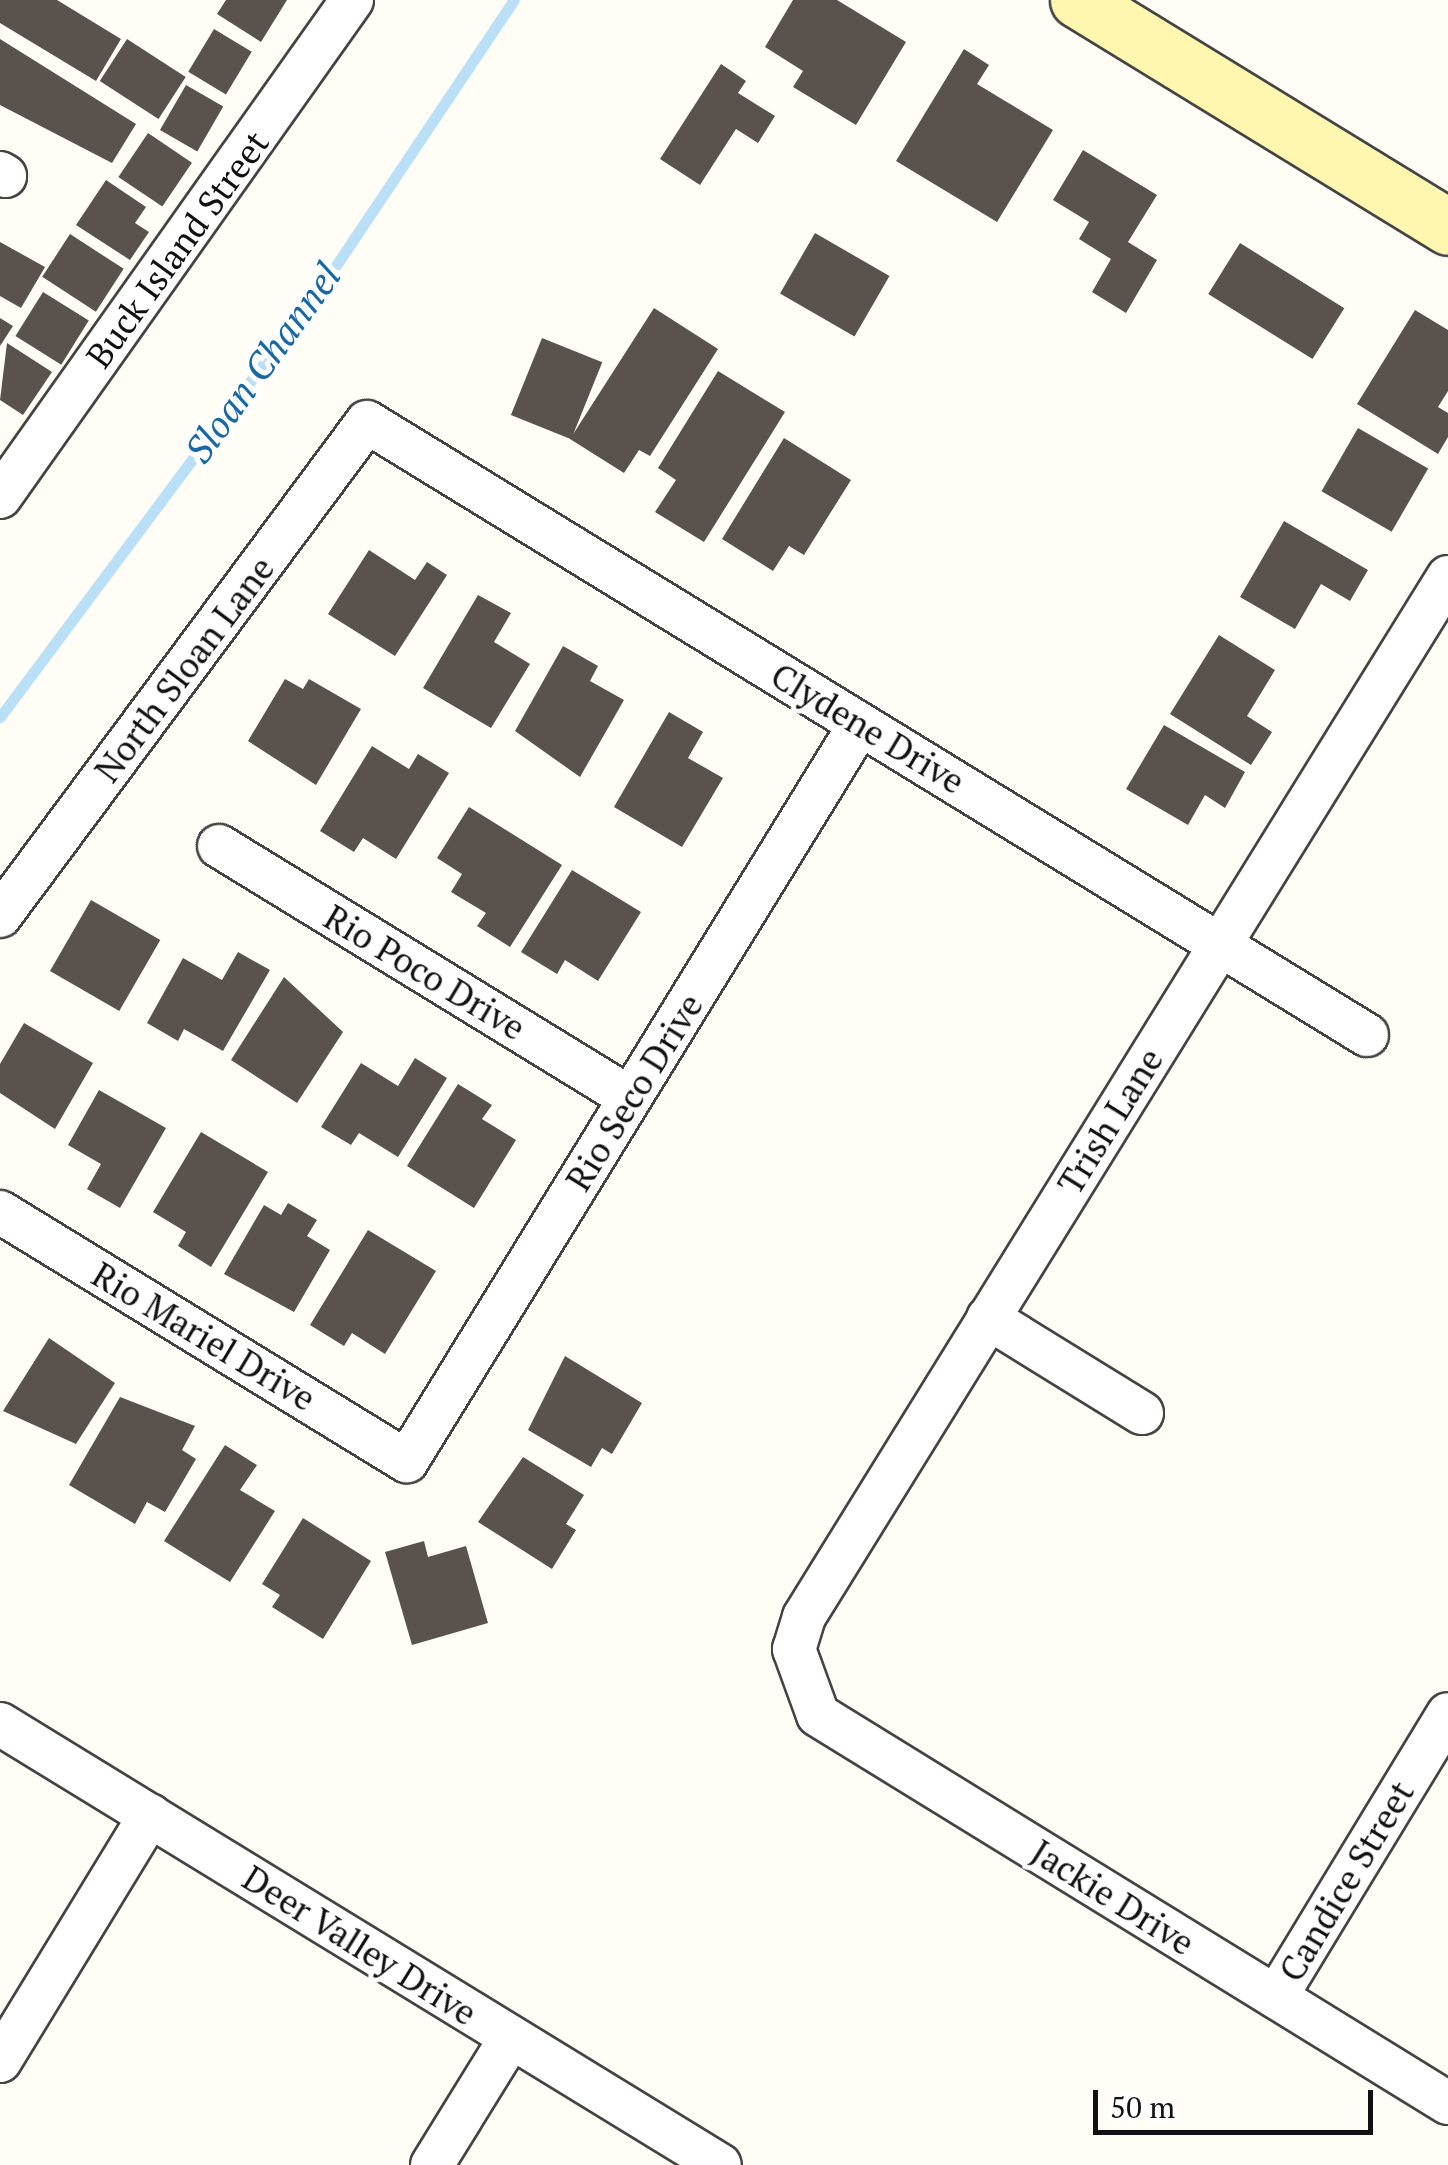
<!DOCTYPE html>
<html>
<head>
<meta charset="utf-8">
<style>
	body { margin:0 }
	#map { position:relative; width:1448px; height:2165px; overflow:hidden; background:#fffdf5; font-family:"PT Serif",serif }
	div>[style] { position:absolute }
	.stream>* { height:11px; margin:-5.5px; padding:0 5.5px; transform-origin:5.5px; border-radius:5.5px; background:#b9e0f7 }
	.building>* { inset:0; background:#5a524d; transform-origin:0 0 }
	.roads { filter:drop-shadow(2px 0 #444) drop-shadow(-2px 0 #444) drop-shadow(0 2px #444) drop-shadow(0 -2px #444) }
	.street>* { height:42px; margin:-21px; padding:0 21px; transform-origin:21px; border-radius:21px; background:#fff }
	.secondary>* { height:55px; margin:-27.5px; padding:0 27.5px; transform-origin:27.5px; border-radius:27.5px; background:#fff6b0 }
	span { translate:-50% -50%; white-space:nowrap; text-align:center; line-height:1.15; -webkit-text-stroke:10px #fff; paint-order:stroke }
	.street-label { font-size:35px; color:#111 }
	.water-label { font-size:38px; color:#1768a6; font-style:italic }
	.scale { position:absolute; left:1093px; top:2090px; width:280px; height:45px; box-sizing:border-box; border:5px solid #111; border-top:0; padding-left:12px; font-size:30px; line-height:35px; white-space:nowrap; color:#111; -webkit-text-stroke:8px #fff; paint-order:stroke }
</style>
</head>
<body>
<div id="map">
	<div class="stream">
		<div style="left:0;top:717px;width:550px;rotate:-53.28deg"></div>
		<div style="left:329px;top:276px;width:332px;rotate:-56.2deg"></div>
	</div>
	<div class="building">
		<div style="clip-path:polygon(0 0,57px 0,121px 39px,96px 81px,0 23px)"></div>
		<div style="clip-path:polygon(226px 0,287px 0,261px 42px,217px 14px)"></div>
		<div style="clip-path:polygon(793px 0,837px 0,906px 42px,856px 125px,793px 87px,803px 71px,765px 47px)"></div>
		<div style="left:214px;top:29px;width:44px;height:50px;rotate:31deg"></div>
		<div style="clip-path:polygon(0 39px,136px 124px,112px 163px,0 105px)"></div>
		<div style="left:127px;top:39px;width:70px;height:50px;rotate:33deg"></div>
		<div style="clip-path:polygon(964px 49px,989px 65px,977px 84px,1053px 130px,997px 222px,896px 161px)"></div>
		<div style="clip-path:polygon(721px 64px,746px 81px,738px 93px,775px 116px,758px 143px,736px 129px,700px 185px,660px 159px)"></div>
		<div style="left:186px;top:85px;width:43px;height:52px;rotate:30deg"></div>
		<div style="left:148px;top:133px;width:53px;height:53px;rotate:34deg"></div>
		<div style="clip-path:polygon(1083px 150px,1157px 195px,1128px 242px,1157px 260px,1126px 313px,1092px 292px,1111px 259px,1079px 239px,1089px 222px,1053px 200px)"></div>
		<div style="clip-path:polygon(106px 180px,146px 207px,135px 223px,149px 232px,130px 260px,76px 225px)"></div>
		<div style="left:815px;top:233px;width:86px;height:70px;rotate:30deg"></div>
		<div style="left:70px;top:234px;width:64px;height:51px;rotate:33deg"></div>
		<div style="clip-path:polygon(0 242px,45px 267px,21px 308px,0 296px)"></div>
		<div style="left:1240px;top:243px;width:123px;height:60px;rotate:32deg"></div>
		<div style="left:43px;top:292px;width:54px;height:52px;rotate:32deg"></div>
		<div style="clip-path:polygon(654px 308px,718px 349px,650px 456px,639px 450px,624px 473px,570px 439px)"></div>
		<div style="clip-path:polygon(1415px 310px,1448px 330px,1448px 391px,1438px 407px,1448px 413px,1448px 437px,1438px 454px,1357px 404px)"></div>
		<div style="clip-path:polygon(0 318px,13px 326px,0 346px)"></div>
		<div style="left:542px;top:338px;width:65px;height:83px;rotate:22deg"></div>
		<div style="clip-path:polygon(7px 343px,52px 372px,23px 415px,0 400px)"></div>
		<div style="clip-path:polygon(718px 371px,785px 412px,704px 542px,655px 512px,676px 480px,658px 468px)"></div>
		<div style="left:1358px;top:428px;width:81px;height:73px;rotate:30deg"></div>
		<div style="clip-path:polygon(784px 438px,851px 480px,804px 555px,789px 546px,773px 571px,722px 539px)"></div>
		<div style="clip-path:polygon(1284px 521px,1368px 570px,1350px 601px,1321px 584px,1295px 629px,1240px 597px)"></div>
		<div style="clip-path:polygon(369px 550px,415px 580px,427px 562px,447px 575px,395px 656px,328px 614px)"></div>
		<div style="clip-path:polygon(478px 595px,511px 613px,494px 642px,530px 664px,491px 728px,423px 688px)"></div>
		<div style="clip-path:polygon(1219px 635px,1275px 670px,1247px 716px,1272px 732px,1251px 765px,1170px 714px)"></div>
		<div style="clip-path:polygon(563px 646px,598px 666px,590px 681px,624px 700px,580px 777px,515px 731px)"></div>
		<div style="clip-path:polygon(285px 679px,303px 689px,309px 679px,361px 709px,316px 785px,248px 741px)"></div>
		<div style="clip-path:polygon(669px 712px,703px 732px,688px 758px,723px 778px,682px 847px,614px 807px)"></div>
		<div style="clip-path:polygon(1164px 725px,1245px 772px,1225px 808px,1205px 795px,1188px 825px,1126px 789px)"></div>
		<div style="clip-path:polygon(372px 746px,409px 769px,418px 754px,449px 773px,396px 859px,363px 838px,354px 852px,320px 831px)"></div>
		<div style="clip-path:polygon(469px 807px,562px 865px,510px 947px,477px 926px,486px 913px,451px 892px,462px 874px,437px 858px)"></div>
		<div style="clip-path:polygon(572px 870px,641px 912px,598px 981px,565px 960px,557px 974px,521px 952px)"></div>
		<div style="left:91px;top:900px;width:80px;height:82px;rotate:30deg"></div>
		<div style="clip-path:polygon(238px 952px,270px 970px,223px 1051px,184px 1029px,178px 1041px,147px 1023px,183px 958px,222px 980px)"></div>
		<div style="clip-path:polygon(284px 977px,343px 1032px,297px 1103px,231px 1060px)"></div>
		<div style="clip-path:polygon(24px 1023px,93px 1063px,55px 1129px,0 1093px,0 1064px)"></div>
		<div style="clip-path:polygon(415px 1058px,447px 1078px,398px 1157px,359px 1133px,351px 1145px,321px 1127px,361px 1063px,398px 1086px)"></div>
		<div style="clip-path:polygon(458px 1084px,492px 1105px,482px 1119px,516px 1140px,474px 1208px,407px 1166px)"></div>
		<div style="clip-path:polygon(99px 1090px,166px 1128px,120px 1208px,87px 1189px,101px 1164px,68px 1145px)"></div>
		<div style="clip-path:polygon(201px 1132px,268px 1172px,211px 1267px,178px 1246px,186px 1232px,153px 1212px)"></div>
		<div style="clip-path:polygon(288px 1203px,317px 1220px,307px 1236px,330px 1250px,294px 1312px,224px 1274px,264px 1205px,281px 1215px)"></div>
		<div style="clip-path:polygon(368px 1230px,436px 1271px,385px 1354px,352px 1333px,344px 1346px,310px 1325px)"></div>
		<div style="clip-path:polygon(49px 1338px,115px 1383px,76px 1444px,3px 1411px)"></div>
		<div style="clip-path:polygon(565px 1356px,642px 1403px,612px 1454px,602px 1448px,591px 1467px,528px 1430px)"></div>
		<div style="clip-path:polygon(120px 1397px,195px 1426px,182px 1450px,196px 1459px,165px 1512px,147px 1502px,135px 1524px,69px 1485px)"></div>
		<div style="clip-path:polygon(225px 1445px,257px 1465px,240px 1490px,275px 1511px,230px 1582px,164px 1541px)"></div>
		<div style="clip-path:polygon(523px 1457px,584px 1495px,566px 1524px,576px 1530px,552px 1569px,478px 1522px)"></div>
		<div style="clip-path:polygon(303px 1518px,371px 1561px,323px 1639px,272px 1607px,280px 1595px,262px 1584px)"></div>
		<div style="clip-path:polygon(424px 1541px,428px 1557px,466px 1546px,488px 1623px,412px 1645px,385px 1552px)"></div>
	</div>
	<div class="roads">
		<div class="street">
			<div style="left:0;top:173px;width:6px;rotate:31deg"></div>
			<div style="left:0;top:497px;width:609px;rotate:-54.69deg"></div>
			<div style="left:1448px;top:577px;width:1223px;rotate:121.77deg"></div>
			<div style="left:804px;top:1617px;width:34px;rotate:107deg"></div>
			<div style="left:794px;top:1649px;width:70px;rotate:70deg"></div>
			<div style="left:818px;top:1715px;width:740px;rotate:31.63deg"></div>
			<div style="left:219px;top:846px;width:482px;rotate:31.5deg"></div>
			<div style="left:0;top:916px;width:615px;rotate:-53.39deg"></div>
			<div style="left:367px;top:422px;width:1173px;rotate:31.51deg"></div>
			<div style="left:0;top:1212px;width:477px;rotate:31.5deg"></div>
			<div style="left:407px;top:1461px;width:865px;rotate:-58.42deg"></div>
			<div style="left:988px;top:1318px;width:181px;rotate:31.7deg"></div>
			<div style="left:0;top:1724px;width:844px;rotate:31.49deg"></div>
			<div style="left:1276px;top:1997px;width:331px;rotate:-58.7deg"></div>
			<div style="left:0;top:2061px;width:288px;rotate:-58.6deg"></div>
			<div style="left:432px;top:2165px;width:150px;rotate:-58.3deg"></div>
		</div>
		<div class="secondary">
			<div style="left:1078px;top:0;width:434px;rotate:31.5deg"></div>
		</div>
	</div>
	<div class="street-label">
		<span style="left:177px;top:249px;rotate:-54deg">Buck Island Street</span>
		<span style="left:184px;top:669px;rotate:-53deg">North Sloan Lane</span>
		<span style="left:868px;top:728px;rotate:31deg">Clydene Drive</span>
		<span style="left:425px;top:972px;rotate:31deg">Rio Poco Drive</span>
		<span style="left:634px;top:1092px;rotate:-58deg">Rio Seco Drive</span>
		<span style="left:1110px;top:1121px;rotate:-58deg">Trish Lane</span>
		<span style="left:204px;top:1336px;rotate:31deg">Rio Mariel Drive</span>
		<span style="left:1346px;top:1881px;rotate:-59deg">Candice Street</span>
		<span style="left:1113px;top:1897px;rotate:32deg">Jackie Drive</span>
		<span style="left:360px;top:1945px;rotate:32deg">Deer Valley Drive</span>
	</div>
	<div class="water-label">
		<span style="left:263px;top:363px;rotate:-54deg">Sloan Channel</span>
	</div>
	<div class="scale">50 m</div>
</div>
</body>
</html>
